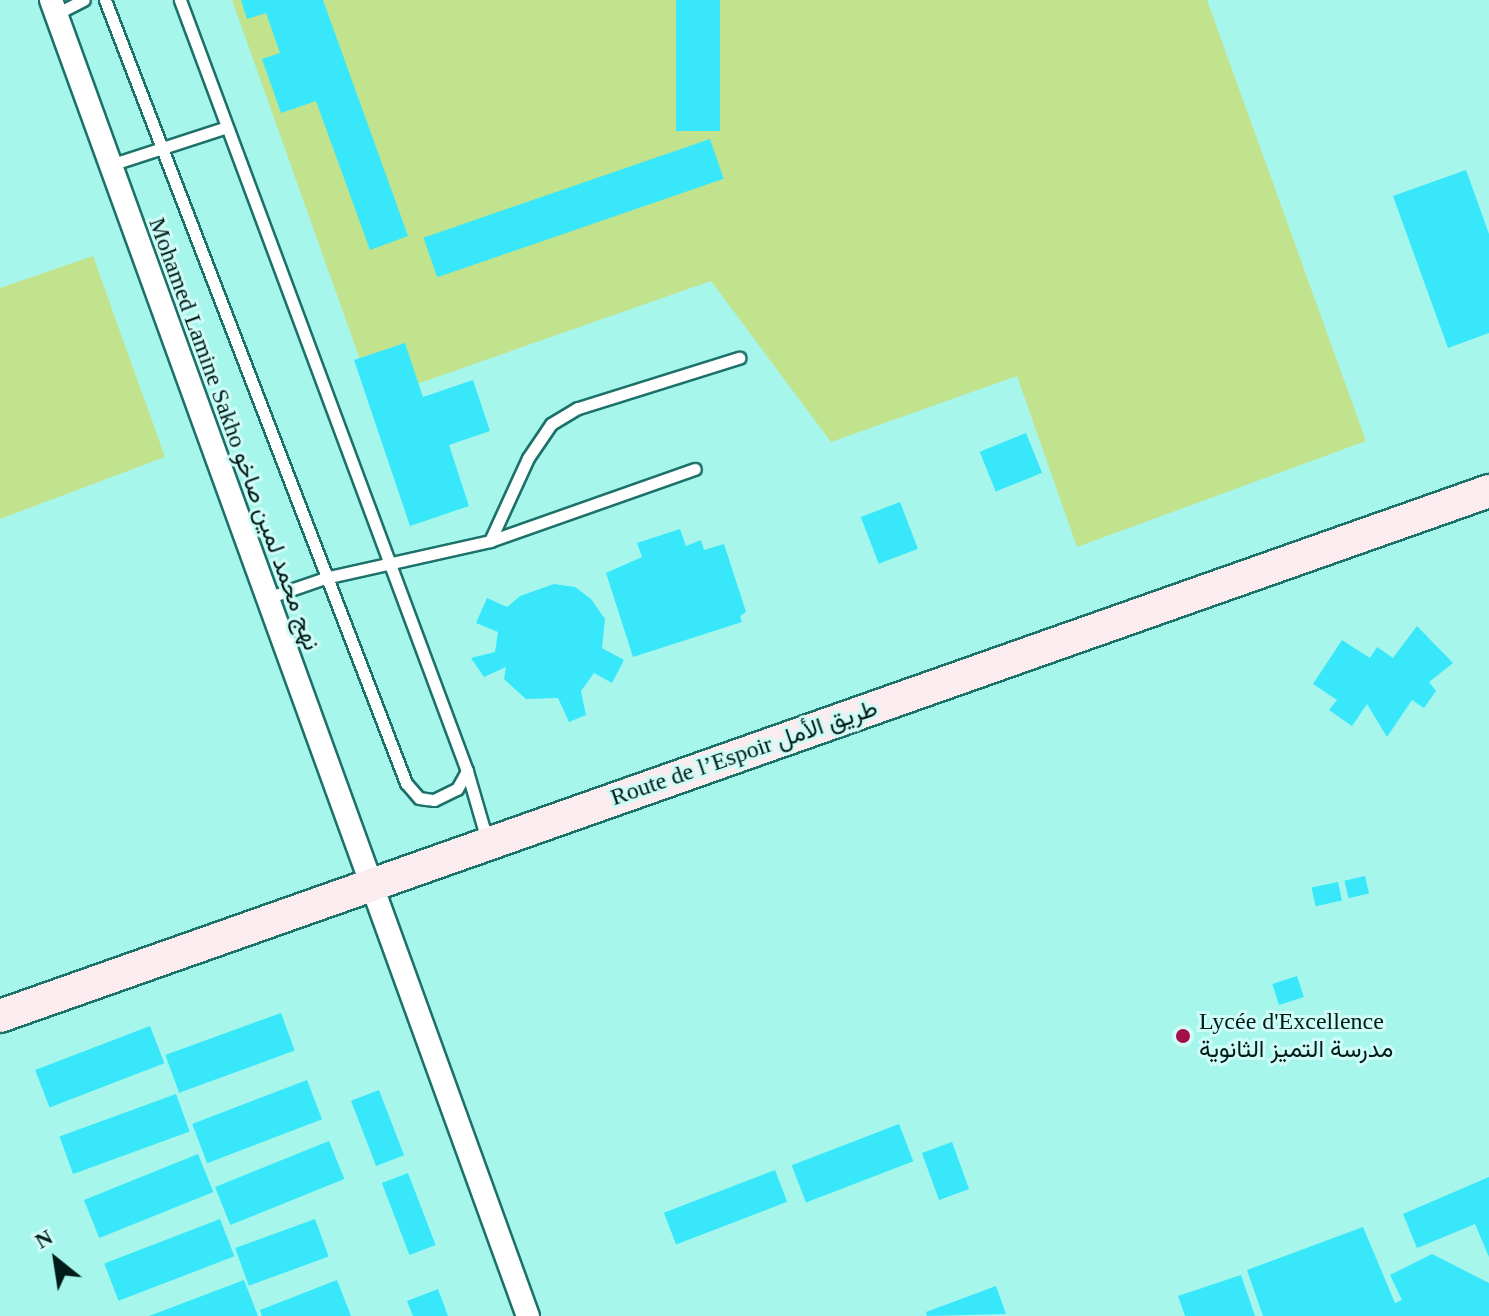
<!DOCTYPE html>
<html>
<head>
<meta charset="utf-8">
<style>
	body { margin:0 }
	#map { position:relative; width:1489px; height:1316px; overflow:hidden; background:#a7f6ec; font-family:"Times New Roman",Vazirmatn,serif }
	div>[style] { position:absolute }
	.green>* { inset:0; background:#c1e38e }
	.building>* { inset:0; background:#38e7fa; transform-origin:0 0 }
	.roads { filter:drop-shadow(2px 0 #1c7169) drop-shadow(-2px 0 #1c7169) drop-shadow(0 2px #1c7169) drop-shadow(0 -2px #1c7169) }
	.lane>* { height:11px; margin:-5.5px; padding:0 5.5px; transform-origin:5.5px; border-radius:5.5px; background:#fff }
	.street>* { height:22px; margin:-11px; padding:0 11px; transform-origin:11px; border-radius:11px; background:#fff }
	.secondary>* { height:32px; margin:-16px; padding:0 16px; transform-origin:16px; border-radius:16px; background:#fbecef }
	.dots>* { width:22px; height:22px; translate:-50% -50%; box-sizing:border-box; border:4px solid #cffcf6; border-radius:50% }
	span { translate:-50% -50%; white-space:nowrap; text-align:center; line-height:1.15; -webkit-text-stroke:6px #cffcf6; paint-order:stroke }
	.street-label { font-size:24px; color:#001b18 }
	.poi-label { font-size:24px; color:#001b18 }
	.left { translate:0 -50%; text-align:left }
	.north { position:absolute; left:16px; top:1220px; width:80px; height:80px; -webkit-text-stroke:6px #cffcf6; paint-order:stroke; rotate:330deg; font-size:22px; font-weight:700; line-height:32px; text-align:center; color:#001b18 }
	.north::after { content:''; display:block; margin:auto; width:28px; height:36px; background:#001b18; clip-path:polygon(50% 0,100% 100%,50% 72%,0 100%) }
</style>
</head>
<body>
<div id="map">
	<div class="green">
		<div style="clip-path:polygon(232px 0,1207px 0,1366px 441px,1077px 547px,1017px 376px,831px 442px,711px 281px,374px 399px)"></div>
		<div style="clip-path:polygon(93px 256px,165px 457px,0 519px,0 288px)"></div>
	</div>
	<div class="building">
		<div style="clip-path:polygon(241px 0,323px 0,408px 236px,370px 250px,316px 101px,281px 113px,262px 59px,280px 53px,266px 13px,247px 19px)"></div>
		<div style="left:676px;top:0;width:44px;height:131px"></div>
		<div style="left:710px;top:139px;width:42px;height:303px;rotate:71deg"></div>
		<div style="clip-path:polygon(1466px 170px,1489px 234px,1489px 333px,1448px 348px,1393px 196px)"></div>
		<div style="clip-path:polygon(405px 343px,423px 397px,473px 380px,490px 431px,449px 445px,469px 506px,410px 526px,354px 360px)"></div>
		<div style="left:1026px;top:433px;width:43px;height:50px;rotate:68deg"></div>
		<div style="left:900px;top:502px;width:50px;height:42px;rotate:69deg"></div>
		<div style="clip-path:polygon(680px 529px,686px 546px,701px 540px,704px 550px,724px 544px,746px 612px,740px 616px,742px 622px,633px 657px,606px 573px,642px 557px,637px 543px)"></div>
		<div style="clip-path:polygon(554px 584px,575px 587px,591px 599px,605px 619px,602px 648px,624px 660px,612px 683px,594px 673px,581px 691px,586px 715px,569px 722px,558px 698px,526px 699px,504px 679px,506px 667px,484px 677px,471px 658px,495px 652px,498px 632px,476px 623px,487px 598px,507px 607px,520px 596px)"></div>
		<div style="clip-path:polygon(1417px 626px,1453px 663px,1429px 682px,1436px 691px,1424px 708px,1412px 700px,1387px 737px,1367px 704px,1352px 726px,1329px 710px,1337px 700px,1313px 684px,1342px 640px,1370px 658px,1377px 647px,1393px 658px)"></div>
		<div style="left:1365px;top:876px;width:18px;height:21px;rotate:77deg"></div>
		<div style="left:1338px;top:882px;width:19px;height:27px;rotate:78deg"></div>
		<div style="left:1297px;top:976px;width:22px;height:26px;rotate:72deg"></div>
		<div style="left:281px;top:1013px;width:40px;height:123px;rotate:70deg"></div>
		<div style="left:150px;top:1026px;width:40px;height:123px;rotate:69deg"></div>
		<div style="left:307px;top:1080px;width:42px;height:123px;rotate:69deg"></div>
		<div style="left:379px;top:1090px;width:70px;height:30px;rotate:69deg"></div>
		<div style="left:176px;top:1094px;width:40px;height:124px;rotate:70deg"></div>
		<div style="left:899px;top:1124px;width:40px;height:115px;rotate:69deg"></div>
		<div style="left:329px;top:1141px;width:41px;height:123px;rotate:68deg"></div>
		<div style="left:952px;top:1142px;width:50px;height:32px;rotate:70deg"></div>
		<div style="left:198px;top:1154px;width:41px;height:123px;rotate:68deg"></div>
		<div style="left:775px;top:1170px;width:34px;height:119px;rotate:69deg"></div>
		<div style="left:408px;top:1173px;width:77px;height:28px;rotate:69deg"></div>
		<div style="clip-path:polygon(1489px 1177px,1489px 1257px,1475px 1224px,1417px 1248px,1403px 1214px)"></div>
		<div style="left:220px;top:1219px;width:40px;height:124px;rotate:69deg"></div>
		<div style="left:315px;top:1219px;width:40px;height:85px;rotate:70deg"></div>
		<div style="clip-path:polygon(1363px 1227px,1395px 1303px,1402px 1300px,1390px 1275px,1432px 1254px,1489px 1283px,1489px 1316px,1263px 1316px,1247px 1270px)"></div>
		<div style="clip-path:polygon(1241px 1275px,1255px 1316px,1185px 1316px,1178px 1296px)"></div>
		<div style="clip-path:polygon(244px 1280px,258px 1316px,149px 1316px)"></div>
		<div style="clip-path:polygon(337px 1280px,351px 1316px,262px 1316px,260px 1310px)"></div>
		<div style="clip-path:polygon(996px 1286px,1006px 1314px,927px 1316px,926px 1312px)"></div>
		<div style="clip-path:polygon(438px 1289px,448px 1316px,413px 1316px,407px 1301px)"></div>
	</div>
	<div class="roads">
		<div class="lane">
			<div style="left:105px;top:0;width:839px;rotate:68.97deg"></div>
			<div style="left:406px;top:783px;width:20px;rotate:49deg"></div>
			<div style="left:419px;top:798px;width:15px;rotate:8deg"></div>
			<div style="left:434px;top:800px;width:25px;rotate:-26deg"></div>
			<div style="left:457px;top:789px;width:21px;rotate:-61deg"></div>
			<div style="left:467px;top:771px;width:823px;rotate:-110.42deg"></div>
			<div style="left:56px;top:14px;width:31px;rotate:-27deg"></div>
			<div style="left:110px;top:165px;width:120px;rotate:-18deg"></div>
			<div style="left:490px;top:541px;width:91px;rotate:-65.4deg"></div>
			<div style="left:528px;top:458px;width:41px;rotate:-55.9deg"></div>
			<div style="left:551px;top:424px;width:31px;rotate:-31deg"></div>
			<div style="left:578px;top:408px;width:169px;rotate:-17.3deg"></div>
			<div style="left:267px;top:598px;width:61px;rotate:-19deg"></div>
			<div style="left:325px;top:578px;width:169px;rotate:-12.6deg"></div>
			<div style="left:490px;top:541px;width:217px;rotate:-19.4deg"></div>
			<div style="left:467px;top:771px;width:72px;rotate:73.8deg"></div>
		</div>
		<div class="street">
			<div style="left:51px;top:0;width:1400px;rotate:70.08deg"></div>
		</div>
		<div class="secondary">
			<div style="left:0;top:1016px;width:1579px;rotate:-19.42deg"></div>
		</div>
	</div>
	<div class="dots">
		<div style="left:1183px;top:1036px;background:#a5104a"></div>
	</div>
	<div class="street-label">
		<span style="left:234px;top:434px;rotate:70deg">Mohamed Lamine Sakho نهج محمد لمين صاخو</span>
		<span style="left:744px;top:753px;rotate:-19deg">Route de l’Espoir طريق الأمل</span>
	</div>
	<div class="poi-label">
		<span class="left" style="left:1199px;top:1036px">Lycée d'Excellence<br>مدرسة التميز الثانوية</span>
	</div>
	<div class="north">N</div>
</div>
</body>
</html>
